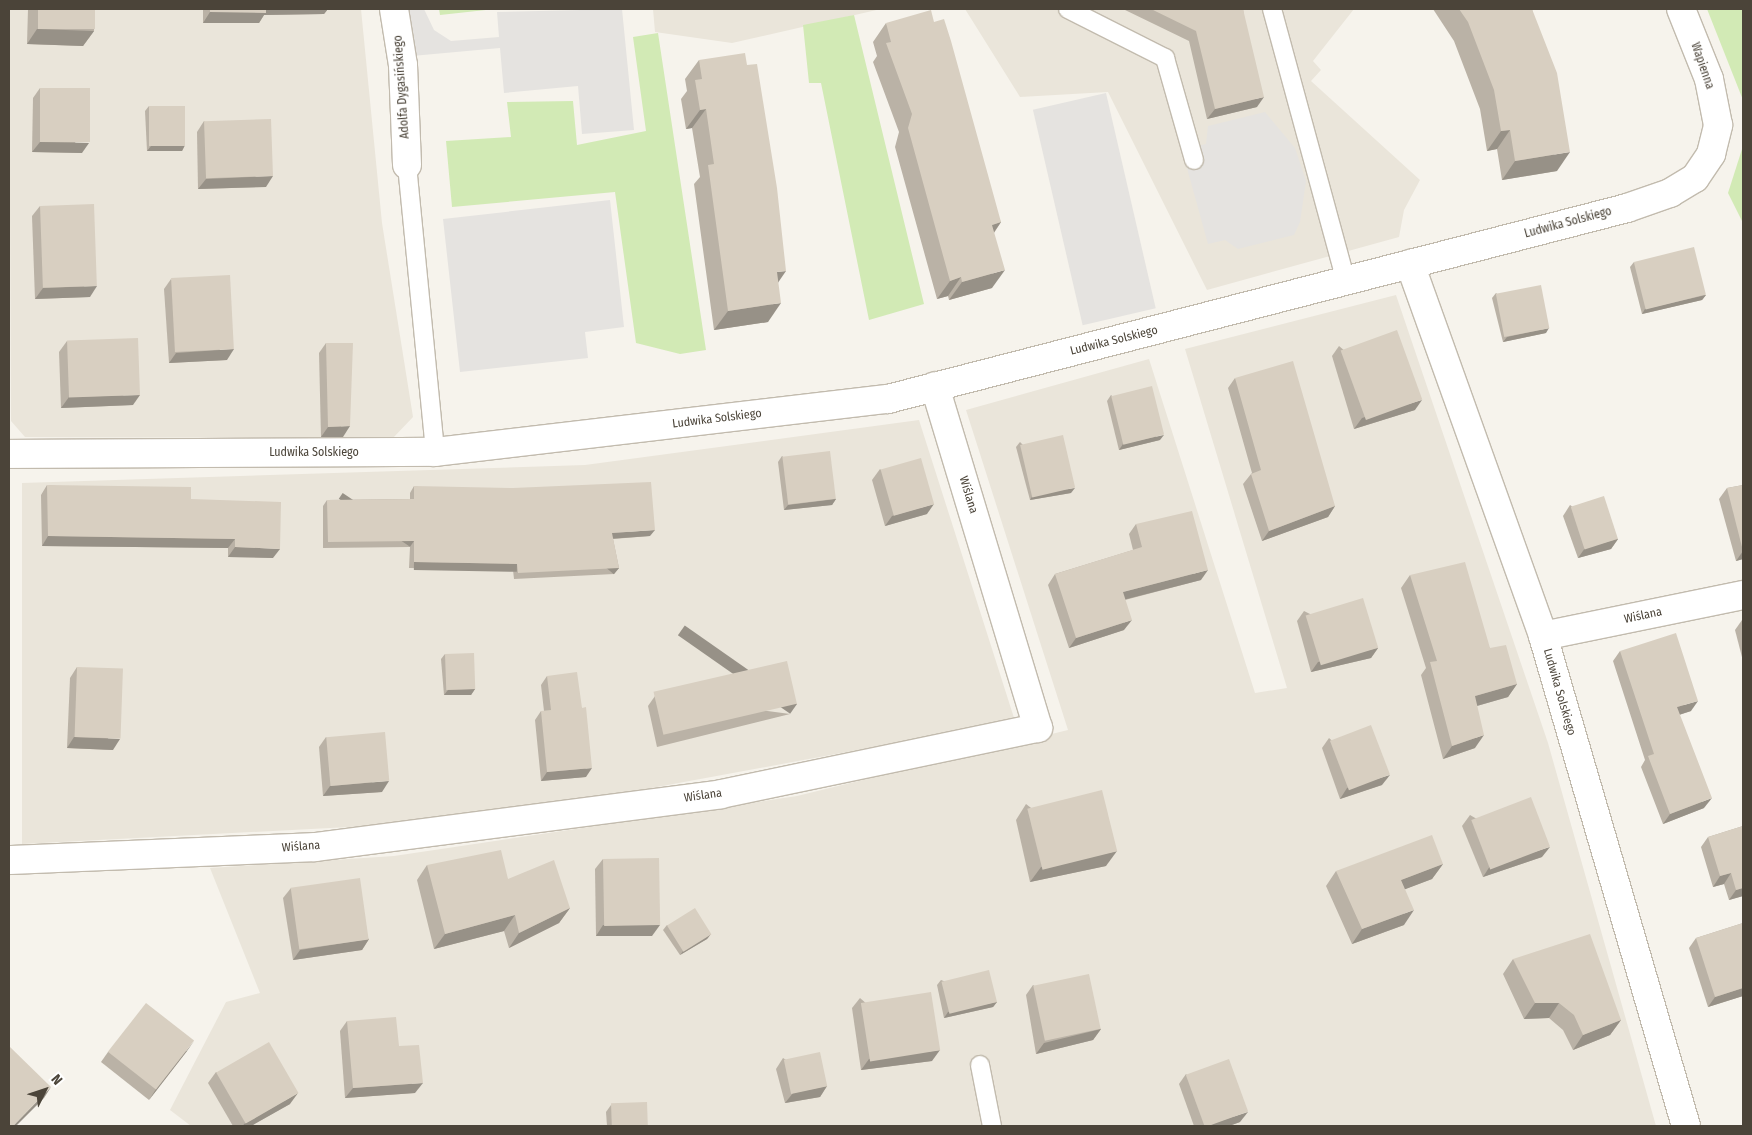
<!DOCTYPE html>
<html>
<head>
<meta charset="utf-8">
<style>
	body { margin:0 }
	#map { position:relative; width:1752px; height:1135px; overflow:hidden; background:#f6f3ec; font-family:"Fira Sans Condensed",sans-serif }
	div>[style] { position:absolute }
	.residential>* { inset:0; background:#eae5da }
	.green>* { inset:0; background:#d2eab5 }
	.parking>* { inset:0; background:#e5e3e0; transform-origin:0 0 }
	.roads { filter:drop-shadow(1px 0 #c2bbae) drop-shadow(-1px 0 #c2bbae) drop-shadow(0 1px #c2bbae) drop-shadow(0 -1px #c2bbae) }
	.lane>* { height:18px; margin:-9px; padding:0 9px; transform-origin:9px; border-radius:9px; background:#fff }
	.street>* { height:28px; margin:-14px; padding:0 14px; transform-origin:14px; border-radius:14px; background:#fff }
	.wall>* { inset:0; background:#bab2a6 }
	.shaded-wall>* { inset:0; background:#979187; transform-origin:0 0 }
	.building>* { inset:0; background:#d8cfc1; transform-origin:0 0 }
	span { translate:-50% -50%; white-space:nowrap; text-align:center; line-height:1.15; -webkit-text-stroke:5px #fff; paint-order:stroke }
	.street-label { font-size:12px; color:#4b4439 }
	.frame { position:absolute; inset:0; border:10px solid #4b4439; pointer-events:none }
	.north { position:absolute; left:20px; top:1065px; width:50px; height:50px; -webkit-text-stroke:4px #fff; paint-order:stroke; rotate:49deg; font-size:14px; font-weight:700; line-height:20px; text-align:center; color:#4b4439 }
	.north::after { content:''; display:block; margin:auto; width:18px; height:22px; background:#4b4439; clip-path:polygon(50% 0,100% 100%,50% 72%,0 100%) }
</style>
</head>
<body>
<div id="map">
	<div class="residential">
		<div style="clip-path:polygon(9px 9px,361px 9px,382px 223px,413px 417px,393px 438px,25px 437px,11px 421px)"></div>
		<div style="clip-path:polygon(653px 9px,881px 9px,732px 43px,655px 32px)"></div>
		<div style="clip-path:polygon(965px 9px,1354px 9px,1313px 61px,1321px 70px,1311px 81px,1420px 180px,1404px 210px,1399px 237px,1207px 290px,1108px 92px,1020px 97px)"></div>
		<div style="clip-path:polygon(1396px 295px,1548px 743px,1656px 1126px,191px 1126px,170px 1110px,226px 1002px,260px 993px,210px 868px,394px 856px,797px 796px,1068px 730px,966px 410px,1149px 359px,1255px 693px,1287px 688px,1185px 349px)"></div>
		<div style="clip-path:polygon(919px 420px,1015px 721px,581px 801px,387px 825px,22px 844px,22px 483px,585px 465px)"></div>
	</div>
	<div class="green">
		<div style="clip-path:polygon(439px 9px,495px 9px,440px 15px)"></div>
		<div style="clip-path:polygon(1707px 9px,1743px 9px,1743px 100px)"></div>
		<div style="clip-path:polygon(854px 15px,924px 304px,869px 320px,821px 83px,809px 83px,803px 25px)"></div>
		<div style="clip-path:polygon(658px 33px,706px 350px,680px 354px,636px 343px,615px 192px,452px 207px,446px 141px,511px 137px,507px 102px,573px 101px,577px 145px,646px 131px,633px 37px)"></div>
		<div style="clip-path:polygon(1743px 146px,1743px 223px,1728px 193px)"></div>
	</div>
	<div class="parking">
		<div style="clip-path:polygon(407px 9px,424px 9px,434px 30px,451px 41px,499px 37px,497px 12px,622px 9px,634px 130px,582px 134px,578px 86px,504px 93px,500px 48px,412px 56px)"></div>
		<div style="left:1106px;top:93px;width:221px;height:75px;rotate:77deg"></div>
		<div style="clip-path:polygon(1265px 112px,1295px 148px,1306px 181px,1300px 222px,1294px 235px,1238px 249px,1225px 240px,1208px 244px,1182px 150px,1206px 144px,1208px 126px)"></div>
		<div style="clip-path:polygon(610px 200px,624px 327px,585px 332px,588px 358px,460px 372px,443px 219px)"></div>
	</div>
	<div class="roads">
		<div class="lane">
			<div style="left:1068px;top:9px;width:109px;rotate:26.8deg"></div>
			<div style="left:1165px;top:58px;width:106px;rotate:74.1deg"></div>
			<div style="left:1272px;top:9px;width:282px;rotate:74.8deg"></div>
			<div style="left:407px;top:165px;width:288px;rotate:84.4deg"></div>
			<div style="left:980px;top:1065px;width:62px;rotate:78.9deg"></div>
		</div>
		<div class="street">
			<div style="left:394px;top:9px;width:57px;rotate:80.9deg"></div>
			<div style="left:403px;top:65px;width:100px;rotate:87.7deg"></div>
			<div style="left:1410px;top:264px;width:395px;rotate:70.3deg"></div>
			<div style="left:1543px;top:636px;width:510px;rotate:73.73deg"></div>
			<div style="left:9px;top:454px;width:426px;rotate:-0.3deg"></div>
			<div style="left:435px;top:452px;width:456px;rotate:-6.7deg"></div>
			<div style="left:888px;top:399px;width:763px;rotate:-14.49deg"></div>
			<div style="left:1627px;top:208px;width:46px;rotate:-19.2deg"></div>
			<div style="left:1670px;top:193px;width:29px;rotate:-31deg"></div>
			<div style="left:1695px;top:178px;width:29px;rotate:-56deg"></div>
			<div style="left:1711px;top:154px;width:30px;rotate:-76deg"></div>
			<div style="left:1718px;top:125px;width:47px;rotate:-101.1deg"></div>
			<div style="left:1709px;top:79px;width:75px;rotate:-111.8deg"></div>
			<div style="left:1543px;top:636px;width:204px;rotate:-11.6deg"></div>
			<div style="left:9px;top:860px;width:306px;rotate:-2.4deg"></div>
			<div style="left:315px;top:847px;width:409px;rotate:-7.4deg"></div>
			<div style="left:721px;top:794px;width:324px;rotate:-11.8deg"></div>
			<div style="left:1038px;top:728px;width:357px;rotate:-106.8deg"></div>
		</div>
	</div>
	<div class="wall">
		<div style="clip-path:polygon(28px 9px,95px 9px,94px 31px,83px 46px,27px 44px)"></div>
		<div style="clip-path:polygon(203px 9px,328px 9px,324px 14px,264px 15px,259px 23px,203px 23px)"></div>
		<div style="clip-path:polygon(1123px 9px,1243px 9px,1257px 107px,1207px 119px,1189px 41px)"></div>
		<div style="clip-path:polygon(1433px 9px,1532px 9px,1557px 171px,1502px 180px,1497px 149px,1487px 151px,1480px 109px,1454px 41px)"></div>
		<div style="clip-path:polygon(886px 23px,1001px 222px,994px 233px,992px 288px,949px 300px,948px 296px,937px 299px,895px 147px,899px 132px,873px 62px,877px 56px,873px 42px)"></div>
		<div style="clip-path:polygon(699px 60px,747px 65px,778px 282px,768px 322px,714px 330px,694px 184px,700px 177px,692px 128px,686px 129px,681px 99px,687px 91px,685px 79px)"></div>
		<div style="clip-path:polygon(40px 88px,82px 153px,32px 152px,33px 98px)"></div>
		<div style="clip-path:polygon(149px 106px,185px 145px,182px 151px,147px 151px,145px 111px)"></div>
		<div style="clip-path:polygon(204px 121px,266px 187px,198px 189px,197px 132px)"></div>
		<div style="clip-path:polygon(40px 206px,90px 297px,35px 299px,32px 216px)"></div>
		<div style="clip-path:polygon(1634px 262px,1706px 295px,1702px 300px,1642px 314px,1630px 267px)"></div>
		<div style="clip-path:polygon(171px 279px,227px 360px,169px 363px,164px 289px)"></div>
		<div style="clip-path:polygon(1496px 293px,1546px 333px,1503px 342px,1492px 298px)"></div>
		<div style="clip-path:polygon(67px 341px,133px 405px,61px 408px,59px 352px)"></div>
		<div style="clip-path:polygon(326px 343px,343px 437px,321px 437px,319px 353px)"></div>
		<div style="clip-path:polygon(1339px 346px,1415px 410px,1354px 429px,1332px 356px)"></div>
		<div style="clip-path:polygon(1235px 378px,1335px 506px,1328px 517px,1262px 541px,1243px 484px,1251px 474px,1252px 473px,1228px 388px)"></div>
		<div style="clip-path:polygon(1111px 395px,1160px 440px,1119px 450px,1107px 401px)"></div>
		<div style="clip-path:polygon(1020px 442px,1071px 493px,1030px 500px,1016px 447px)"></div>
		<div style="clip-path:polygon(782px 456px,836px 499px,832px 505px,784px 510px,778px 462px)"></div>
		<div style="clip-path:polygon(880px 469px,927px 514px,885px 526px,872px 480px)"></div>
		<div style="clip-path:polygon(47px 485px,191px 499px,273px 558px,228px 557px,228px 548px,42px 546px,41px 495px)"></div>
		<div style="clip-path:polygon(1743px 485px,1743px 559px,1736px 561px,1719px 499px,1727px 488px)"></div>
		<div style="clip-path:polygon(414px 486px,650px 536px,613px 539px,619px 568px,614px 574px,514px 579px,513px 570px,409px 568px,410px 547px,323px 548px,323px 506px,327px 500px,410px 499px,410px 493px)"></div>
		<div style="clip-path:polygon(1570px 505px,1618px 539px,1611px 549px,1578px 558px,1563px 516px)"></div>
		<div style="clip-path:polygon(1136px 524px,1201px 580px,1125px 600px,1124px 630px,1069px 648px,1048px 585px,1055px 574px,1133px 550px,1129px 534px)"></div>
		<div style="clip-path:polygon(1410px 575px,1490px 648px,1517px 684px,1508px 697px,1477px 706px,1475px 748px,1443px 759px,1421px 675px,1426px 668px,1401px 588px)"></div>
		<div style="clip-path:polygon(1304px 611px,1378px 648px,1371px 658px,1311px 672px,1297px 621px)"></div>
		<div style="clip-path:polygon(1743px 619px,1743px 661px,1735px 630px,1742px 620px)"></div>
		<div style="clip-path:polygon(1620px 651px,1691px 711px,1679px 715px,1704px 808px,1663px 824px,1641px 767px,1645px 760px,1613px 661px)"></div>
		<div style="clip-path:polygon(445px 654px,475px 689px,471px 695px,444px 695px,441px 659px)"></div>
		<div style="clip-path:polygon(77px 667px,113px 750px,67px 748px,70px 678px)"></div>
		<div style="clip-path:polygon(547px 676px,582px 708px,586px 777px,541px 781px,535px 720px,541px 711px,544px 711px,541px 685px)"></div>
		<div style="clip-path:polygon(655px 696px,790px 714px,657px 747px,648px 706px)"></div>
		<div style="clip-path:polygon(326px 737px,382px 792px,323px 796px,319px 747px)"></div>
		<div style="clip-path:polygon(1329px 738px,1382px 785px,1340px 799px,1322px 748px)"></div>
		<div style="clip-path:polygon(1026px 804px,1106px 866px,1030px 882px,1016px 820px)"></div>
		<div style="clip-path:polygon(1470px 815px,1542px 857px,1483px 877px,1462px 826px)"></div>
		<div style="clip-path:polygon(1743px 826px,1743px 896px,1729px 900px,1724px 884px,1713px 887px,1701px 847px,1708px 837px)"></div>
		<div style="clip-path:polygon(603px 859px,652px 936px,596px 936px,595px 869px)"></div>
		<div style="clip-path:polygon(1443px 864px,1432px 879px,1405px 889px,1404px 925px,1352px 944px,1326px 886px,1336px 871px)"></div>
		<div style="clip-path:polygon(427px 865px,508px 879px,570px 908px,559px 923px,509px 948px,504px 931px,434px 949px,417px 880px)"></div>
		<div style="clip-path:polygon(291px 888px,369px 939px,362px 950px,293px 960px,283px 898px)"></div>
		<div style="clip-path:polygon(1743px 923px,1743px 996px,1708px 1007px,1689px 948px,1696px 938px)"></div>
		<div style="clip-path:polygon(667px 925px,711px 934px,707px 939px,680px 955px,663px 930px)"></div>
		<div style="clip-path:polygon(1513px 959px,1621px 1020px,1610px 1035px,1573px 1050px,1563px 1030px,1549px 1018px,1524px 1019px,1503px 974px)"></div>
		<div style="clip-path:polygon(941px 980px,997px 1002px,993px 1007px,944px 1018px,937px 985px)"></div>
		<div style="clip-path:polygon(1033px 985px,1101px 1029px,1093px 1040px,1036px 1054px,1026px 995px)"></div>
		<div style="clip-path:polygon(860px 998px,932px 1061px,861px 1070px,852px 1008px)"></div>
		<div style="clip-path:polygon(347px 1021px,399px 1046px,415px 1093px,345px 1098px,340px 1031px)"></div>
		<div style="clip-path:polygon(187px 1051px,149px 1100px,101px 1062px,108px 1052px)"></div>
		<div style="clip-path:polygon(783px 1058px,827px 1086px,820px 1097px,785px 1103px,776px 1069px)"></div>
		<div style="clip-path:polygon(216px 1072px,290px 1104px,251px 1126px,233px 1126px,208px 1083px)"></div>
		<div style="clip-path:polygon(1186px 1074px,1240px 1122px,1229px 1126px,1194px 1126px,1179px 1084px)"></div>
		<div style="clip-path:polygon(611px 1105px,648px 1126px,607px 1126px,606px 1112px)"></div>
	</div>
	<div class="shaded-wall">
		<div style="clip-path:polygon(263px 9px,328px 9px,324px 14px,264px 15px,259px 23px,203px 23px,210px 12px)"></div>
		<div style="clip-path:polygon(37px 29px,94px 31px,83px 46px,27px 44px)"></div>
		<div style="clip-path:polygon(1264px 97px,1257px 107px,1207px 119px,1215px 109px)"></div>
		<div style="clip-path:polygon(706px 109px,692px 128px,686px 129px,700px 110px)"></div>
		<div style="clip-path:polygon(1510px 130px,1497px 149px,1487px 151px,1501px 131px)"></div>
		<div style="clip-path:polygon(40px 142px,89px 143px,82px 153px,32px 152px)"></div>
		<div style="clip-path:polygon(185px 145px,182px 151px,147px 151px,151px 146px)"></div>
		<div style="clip-path:polygon(1570px 152px,1557px 171px,1502px 180px,1515px 161px)"></div>
		<div style="clip-path:polygon(273px 176px,266px 187px,198px 189px,206px 179px)"></div>
		<div style="clip-path:polygon(1001px 222px,988px 241px,992px 225px)"></div>
		<div style="clip-path:polygon(1005px 270px,992px 288px,949px 300px,962px 282px)"></div>
		<div style="clip-path:polygon(786px 271px,773px 290px,777px 272px)"></div>
		<div style="clip-path:polygon(961px 277px,948px 296px,937px 299px,950px 281px)"></div>
		<div style="clip-path:polygon(97px 286px,90px 297px,35px 299px,43px 288px)"></div>
		<div style="clip-path:polygon(1706px 295px,1702px 300px,1642px 314px,1645px 309px)"></div>
		<div style="clip-path:polygon(781px 303px,768px 322px,714px 330px,728px 311px)"></div>
		<div style="clip-path:polygon(1549px 328px,1546px 333px,1503px 342px,1507px 337px)"></div>
		<div style="clip-path:polygon(234px 349px,227px 360px,169px 363px,176px 353px)"></div>
		<div style="clip-path:polygon(140px 395px,133px 405px,61px 408px,69px 397px)"></div>
		<div style="clip-path:polygon(1422px 400px,1415px 410px,1354px 429px,1362px 418px)"></div>
		<div style="clip-path:polygon(350px 426px,343px 437px,321px 437px,328px 427px)"></div>
		<div style="clip-path:polygon(1164px 435px,1160px 440px,1119px 450px,1123px 444px)"></div>
		<div style="clip-path:polygon(1075px 488px,1071px 493px,1030px 500px,1033px 495px)"></div>
		<div style="clip-path:polygon(836px 499px,832px 505px,784px 510px,788px 505px)"></div>
		<div style="clip-path:polygon(934px 504px,927px 514px,885px 526px,892px 516px)"></div>
		<div style="clip-path:polygon(1335px 506px,1328px 517px,1262px 541px,1269px 531px)"></div>
		<div style="clip-path:polygon(655px 530px,650px 536px,608px 539px,612px 533px)"></div>
		<div style="clip-path:polygon(48px 536px,235px 539px,228px 548px,42px 546px)"></div>
		<div style="clip-path:polygon(1618px 539px,1611px 549px,1578px 558px,1585px 548px)"></div>
		<div style="left:414px;top:541px;width:7px;height:86px;rotate:124deg"></div>
		<div style="clip-path:polygon(235px 547px,280px 549px,273px 558px,228px 557px)"></div>
		<div style="clip-path:polygon(1743px 551px,1743px 559px,1736px 561px)"></div>
		<div style="left:414px;top:562px;width:103px;height:8px;rotate:1deg"></div>
		<div style="left:619px;top:568px;width:8px;height:101px;rotate:130deg"></div>
		<div style="clip-path:polygon(1208px 570px,1201px 580px,1115px 602px,1123px 592px)"></div>
		<div style="clip-path:polygon(1132px 620px,1124px 630px,1069px 648px,1076px 638px)"></div>
		<div style="clip-path:polygon(1378px 648px,1371px 658px,1311px 672px,1318px 662px)"></div>
		<div style="clip-path:polygon(1517px 684px,1508px 697px,1466px 709px,1475px 696px)"></div>
		<div style="clip-path:polygon(475px 689px,471px 695px,444px 695px,448px 690px)"></div>
		<div style="clip-path:polygon(1698px 701px,1691px 711px,1669px 718px,1677px 707px)"></div>
		<div style="left:797px;top:704px;width:12px;height:137px;rotate:125deg"></div>
		<div style="clip-path:polygon(1484px 735px,1475px 748px,1443px 759px,1452px 746px)"></div>
		<div style="clip-path:polygon(74px 737px,120px 739px,113px 750px,67px 748px)"></div>
		<div style="clip-path:polygon(592px 768px,586px 777px,541px 781px,547px 772px)"></div>
		<div style="clip-path:polygon(1390px 775px,1382px 785px,1340px 799px,1347px 788px)"></div>
		<div style="clip-path:polygon(389px 781px,382px 792px,323px 796px,330px 786px)"></div>
		<div style="clip-path:polygon(1712px 798px,1704px 808px,1663px 824px,1670px 814px)"></div>
		<div style="clip-path:polygon(1550px 847px,1542px 857px,1483px 877px,1490px 866px)"></div>
		<div style="clip-path:polygon(1117px 851px,1106px 866px,1030px 882px,1041px 867px)"></div>
		<div style="clip-path:polygon(1443px 864px,1432px 879px,1390px 895px,1401px 880px)"></div>
		<div style="clip-path:polygon(1731px 873px,1724px 884px,1713px 887px,1720px 876px)"></div>
		<div style="clip-path:polygon(1743px 888px,1743px 896px,1729px 900px,1736px 890px)"></div>
		<div style="clip-path:polygon(570px 908px,559px 923px,509px 948px,519px 933px)"></div>
		<div style="clip-path:polygon(1414px 910px,1404px 925px,1352px 944px,1362px 929px)"></div>
		<div style="clip-path:polygon(515px 915px,504px 931px,434px 949px,445px 934px)"></div>
		<div style="clip-path:polygon(603px 925px,660px 925px,652px 936px,596px 936px)"></div>
		<div style="clip-path:polygon(711px 934px,707px 939px,680px 955px,684px 950px)"></div>
		<div style="clip-path:polygon(369px 939px,362px 950px,293px 960px,300px 950px)"></div>
		<div style="clip-path:polygon(1743px 988px,1743px 996px,1708px 1007px,1715px 997px)"></div>
		<div style="clip-path:polygon(997px 1002px,993px 1007px,944px 1018px,948px 1012px)"></div>
		<div style="clip-path:polygon(1535px 1003px,1559px 1003px,1549px 1018px,1524px 1019px)"></div>
		<div style="clip-path:polygon(1621px 1020px,1610px 1035px,1573px 1050px,1583px 1035px)"></div>
		<div style="clip-path:polygon(1101px 1029px,1093px 1040px,1036px 1054px,1044px 1043px)"></div>
		<div style="clip-path:polygon(194px 1041px,187px 1051px,149px 1100px,156px 1089px)"></div>
		<div style="clip-path:polygon(940px 1050px,932px 1061px,861px 1070px,869px 1059px)"></div>
		<div style="clip-path:polygon(423px 1083px,415px 1093px,345px 1098px,353px 1088px)"></div>
		<div style="clip-path:polygon(827px 1086px,820px 1097px,785px 1103px,793px 1093px)"></div>
		<div style="clip-path:polygon(51px 1087px,44px 1098px,16px 1126px,13px 1126px)"></div>
		<div style="clip-path:polygon(298px 1093px,290px 1104px,251px 1126px,243px 1126px,244px 1124px)"></div>
		<div style="clip-path:polygon(1248px 1112px,1240px 1122px,1229px 1126px,1205px 1126px)"></div>
	</div>
	<div class="building">
		<div style="left:38px;top:9px;width:57px;height:20px"></div>
		<div style="clip-path:polygon(210px 9px,266px 9px,266px 13px,210px 12px)"></div>
		<div style="clip-path:polygon(1151px 9px,1243px 9px,1264px 97px,1215px 109px,1196px 31px)"></div>
		<div style="clip-path:polygon(1459px 9px,1532px 9px,1557px 73px,1570px 152px,1515px 161px,1510px 130px,1501px 131px,1494px 90px,1468px 22px)"></div>
		<div style="clip-path:polygon(931px 10px,934px 22px,944px 19px,951px 41px,1001px 222px,992px 225px,1005px 270px,962px 282px,961px 277px,950px 281px,908px 128px,912px 114px,886px 43px,891px 42px,886px 23px)"></div>
		<div style="clip-path:polygon(745px 53px,747px 65px,757px 64px,777px 188px,786px 271px,777px 272px,781px 303px,728px 311px,708px 165px,714px 164px,706px 109px,700px 110px,695px 80px,702px 79px,699px 60px)"></div>
		<div style="left:40px;top:88px;width:50px;height:54px"></div>
		<div style="left:149px;top:106px;width:36px;height:40px"></div>
		<div style="left:271px;top:119px;width:57px;height:67px;rotate:88deg"></div>
		<div style="left:94px;top:204px;width:82px;height:54px;rotate:88deg"></div>
		<div style="left:1694px;top:247px;width:49px;height:62px;rotate:76deg"></div>
		<div style="left:230px;top:275px;width:74px;height:59px;rotate:87deg"></div>
		<div style="left:1541px;top:285px;width:44px;height:46px;rotate:79deg"></div>
		<div style="left:1397px;top:330px;width:74px;height:60px;rotate:70deg"></div>
		<div style="left:138px;top:338px;width:57px;height:71px;rotate:88deg"></div>
		<div style="clip-path:polygon(326px 343px,353px 343px,350px 426px,328px 427px)"></div>
		<div style="clip-path:polygon(1293px 361px,1335px 506px,1269px 531px,1251px 474px,1261px 470px,1235px 378px)"></div>
		<div style="left:1152px;top:386px;width:50px;height:42px;rotate:76deg"></div>
		<div style="left:1063px;top:435px;width:54px;height:44px;rotate:77deg"></div>
		<div style="left:830px;top:451px;width:48px;height:48px;rotate:83deg"></div>
		<div style="left:921px;top:458px;width:48px;height:42px;rotate:74deg"></div>
		<div style="clip-path:polygon(651px 482px,655px 530px,612px 533px,619px 568px,518px 573px,517px 564px,414px 562px,414px 541px,328px 542px,327px 500px,414px 499px,414px 486px,513px 488px)"></div>
		<div style="clip-path:polygon(47px 485px,191px 487px,191px 499px,281px 502px,280px 549px,235px 547px,235px 539px,48px 536px)"></div>
		<div style="clip-path:polygon(1743px 485px,1743px 551px,1727px 488px)"></div>
		<div style="left:1604px;top:496px;width:45px;height:35px;rotate:72deg"></div>
		<div style="clip-path:polygon(1192px 511px,1208px 570px,1123px 592px,1132px 620px,1076px 638px,1055px 574px,1142px 547px,1136px 524px)"></div>
		<div style="clip-path:polygon(1465px 562px,1490px 648px,1506px 645px,1517px 684px,1475px 696px,1484px 735px,1452px 746px,1430px 662px,1437px 661px,1410px 575px)"></div>
		<div style="left:1363px;top:598px;width:52px;height:60px;rotate:73deg"></div>
		<div style="clip-path:polygon(1676px 633px,1698px 701px,1677px 707px,1712px 798px,1670px 814px,1648px 756px,1654px 754px,1620px 651px)"></div>
		<div style="left:474px;top:653px;width:36px;height:29px;rotate:88deg"></div>
		<div style="left:787px;top:661px;width:44px;height:137px;rotate:77deg"></div>
		<div style="left:77px;top:667px;width:46px;height:70px;rotate:2deg"></div>
		<div style="clip-path:polygon(577px 672px,582px 708px,586px 707px,592px 768px,547px 772px,541px 711px,551px 710px,547px 676px)"></div>
		<div style="left:1371px;top:725px;width:53px;height:44px;rotate:69deg"></div>
		<div style="left:385px;top:732px;width:49px;height:59px;rotate:85deg"></div>
		<div style="left:1102px;top:790px;width:63px;height:77px;rotate:76deg"></div>
		<div style="left:1531px;top:797px;width:53px;height:64px;rotate:69deg"></div>
		<div style="clip-path:polygon(1743px 826px,1743px 888px,1736px 890px,1731px 873px,1720px 876px,1708px 837px)"></div>
		<div style="clip-path:polygon(1432px 835px,1443px 864px,1401px 880px,1414px 910px,1362px 929px,1336px 871px)"></div>
		<div style="clip-path:polygon(501px 850px,508px 879px,554px 860px,570px 908px,519px 933px,515px 915px,445px 934px,427px 865px)"></div>
		<div style="left:659px;top:858px;width:67px;height:56px;rotate:89deg"></div>
		<div style="left:360px;top:878px;width:62px;height:70px;rotate:82deg"></div>
		<div style="left:695px;top:908px;width:31px;height:33px;rotate:58deg"></div>
		<div style="clip-path:polygon(1743px 923px,1743px 988px,1715px 997px,1696px 938px)"></div>
		<div style="clip-path:polygon(1590px 934px,1621px 1020px,1583px 1035px,1574px 1015px,1559px 1003px,1535px 1003px,1513px 959px)"></div>
		<div style="left:989px;top:970px;width:33px;height:49px;rotate:76deg"></div>
		<div style="left:1089px;top:974px;width:56px;height:57px;rotate:78deg"></div>
		<div style="left:931px;top:992px;width:59px;height:71px;rotate:81deg"></div>
		<div style="left:146px;top:1003px;width:61px;height:62px;rotate:38deg"></div>
		<div style="clip-path:polygon(396px 1017px,399px 1046px,419px 1045px,423px 1083px,353px 1088px,347px 1021px)"></div>
		<div style="left:269px;top:1042px;width:59px;height:61px;rotate:60deg"></div>
		<div style="clip-path:polygon(9px 1046px,51px 1087px,13px 1126px,9px 1126px)"></div>
		<div style="left:820px;top:1052px;width:35px;height:37px;rotate:78deg"></div>
		<div style="left:1229px;top:1059px;width:56px;height:46px;rotate:70deg"></div>
		<div style="left:647px;top:1102px;width:24px;height:36px;rotate:88deg"></div>
	</div>
	<div class="street-label">
		<span style="left:1702px;top:66px;rotate:71deg">Wapienna</span>
		<span style="left:402px;top:87px;rotate:-94deg">Adolfa Dygasińskiego</span>
		<span style="left:1568px;top:223px;rotate:-15deg">Ludwika Solskiego</span>
		<span style="left:1114px;top:341px;rotate:-14deg">Ludwika Solskiego</span>
		<span style="left:717px;top:419px;rotate:-7deg">Ludwika Solskiego</span>
		<span style="left:314px;top:453px">Ludwika Solskiego</span>
		<span style="left:968px;top:495px;rotate:73deg">Wiślana</span>
		<span style="left:1643px;top:616px;rotate:-12deg">Wiślana</span>
		<span style="left:1559px;top:692px;rotate:74deg">Ludwika Solskiego</span>
		<span style="left:703px;top:796px;rotate:-8deg">Wiślana</span>
		<span style="left:301px;top:847px;rotate:-4deg">Wiślana</span>
	</div>
	<div class="frame"></div>
	<div class="north">N</div>
</div>
</body>
</html>
